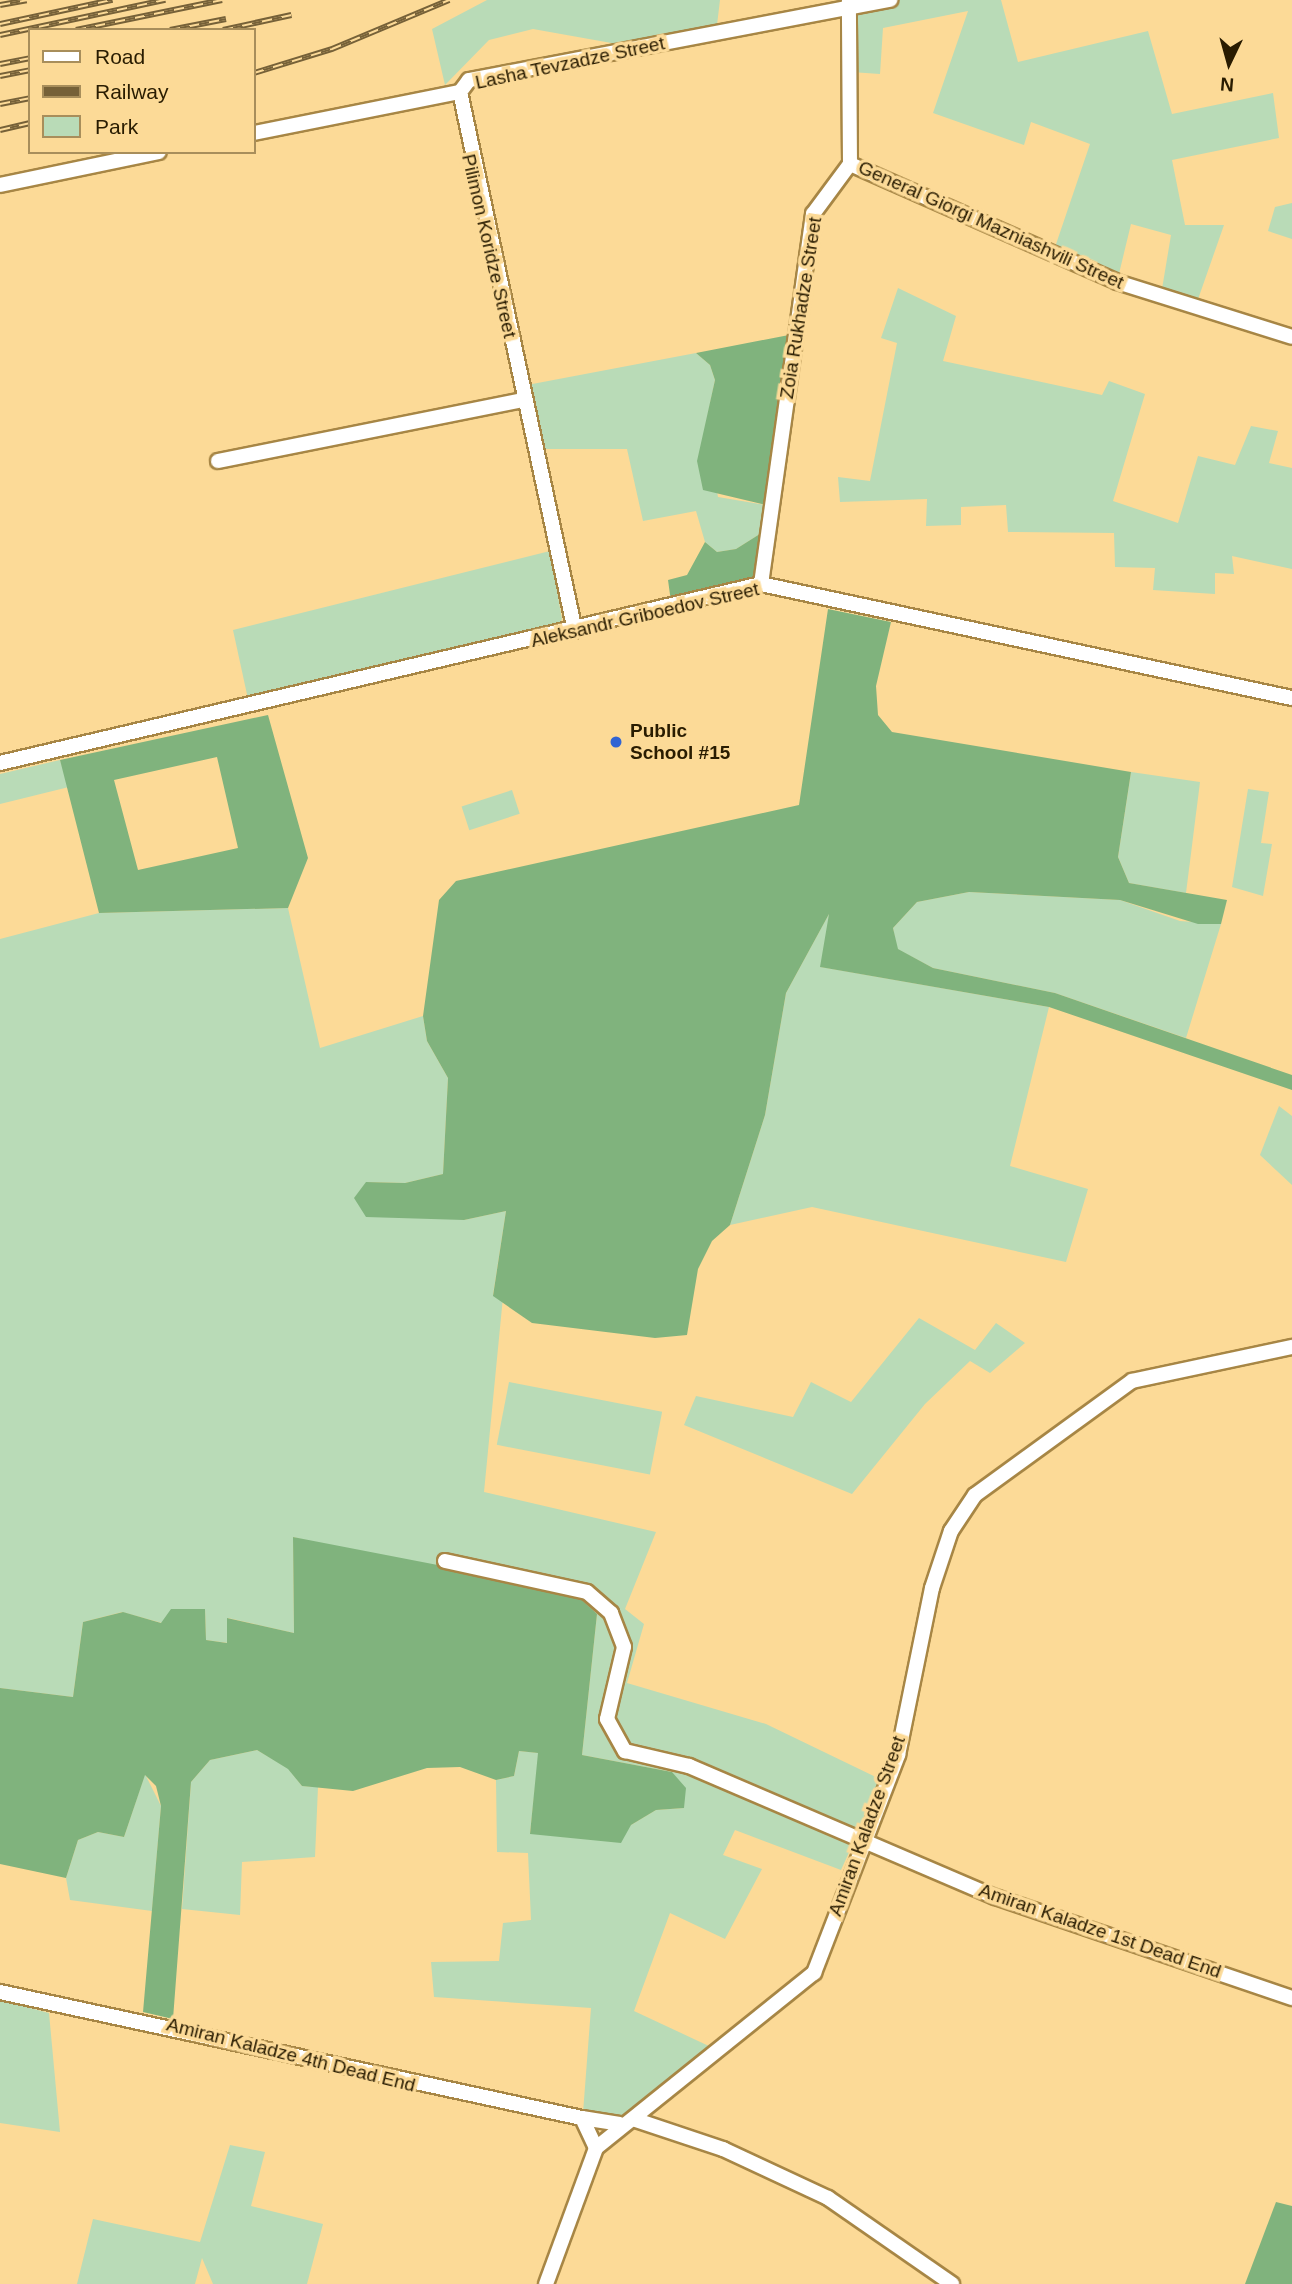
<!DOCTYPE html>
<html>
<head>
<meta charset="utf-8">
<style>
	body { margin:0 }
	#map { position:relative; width:1292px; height:2284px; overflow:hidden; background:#fcda97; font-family:Helvetica,sans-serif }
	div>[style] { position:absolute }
	.green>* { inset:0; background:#b9dbb7; transform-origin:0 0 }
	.forest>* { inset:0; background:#80b37d }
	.roads { filter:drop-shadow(2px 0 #a78645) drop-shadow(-2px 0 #a78645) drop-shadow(0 2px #a78645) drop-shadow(0 -2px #a78645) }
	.minor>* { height:14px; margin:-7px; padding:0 7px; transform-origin:7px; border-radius:7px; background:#fff }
	.rail>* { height:6px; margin-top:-3px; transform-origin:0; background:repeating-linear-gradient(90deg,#fcda97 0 10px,#766138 0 20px); box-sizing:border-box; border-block:2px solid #766138 }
	.dots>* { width:19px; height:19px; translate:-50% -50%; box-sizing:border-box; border:4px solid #fcda97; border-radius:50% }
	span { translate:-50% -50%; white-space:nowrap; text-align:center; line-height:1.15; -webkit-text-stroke:7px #fcda97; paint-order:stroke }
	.street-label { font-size:19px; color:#291c01 }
	.poi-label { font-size:19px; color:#291c01; font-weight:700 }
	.left { translate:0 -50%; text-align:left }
	.legend { position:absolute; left:28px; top:28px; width:228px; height:126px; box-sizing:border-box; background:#fcda97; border:2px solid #a88e5b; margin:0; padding:9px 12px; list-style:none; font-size:21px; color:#291c01 }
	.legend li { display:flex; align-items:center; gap:14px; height:35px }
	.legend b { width:35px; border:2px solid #a88e5b }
	.north { position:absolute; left:1194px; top:28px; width:70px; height:70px; -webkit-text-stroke:5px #fcda97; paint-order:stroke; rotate:185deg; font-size:19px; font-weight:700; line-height:28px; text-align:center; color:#291c01 }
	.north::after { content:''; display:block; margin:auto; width:24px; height:32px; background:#291c01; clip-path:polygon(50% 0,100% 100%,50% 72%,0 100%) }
</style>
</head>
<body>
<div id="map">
	<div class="green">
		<div style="clip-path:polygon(487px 0,720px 0,717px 25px,617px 44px,533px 29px,489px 40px,445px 85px,432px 29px)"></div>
		<div style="clip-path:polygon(890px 0,1001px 0,1018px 62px,1148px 31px,1172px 114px,1273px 93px,1279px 138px,1172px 160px,1185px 225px,1224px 225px,1196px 305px,1161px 295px,1171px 235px,1131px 224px,1117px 282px,1053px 253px,1090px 144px,1031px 122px,1024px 145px,933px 113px,968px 11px,883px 28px,880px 74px,851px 72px,852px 7px)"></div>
		<div style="clip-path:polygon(1292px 203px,1292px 239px,1268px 231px,1275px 207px)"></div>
		<div style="clip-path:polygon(898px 288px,956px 316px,943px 361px,1102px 395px,1109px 381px,1145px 394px,1113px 501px,1178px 523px,1198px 456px,1235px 465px,1251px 426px,1278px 431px,1269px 463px,1292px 468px,1292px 569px,1232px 556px,1234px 574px,1215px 573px,1215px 594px,1153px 590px,1155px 568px,1115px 567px,1114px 533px,1008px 532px,1006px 505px,961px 507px,961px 525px,926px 526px,927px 499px,840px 502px,838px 477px,870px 481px,897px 343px,881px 338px)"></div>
		<div style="clip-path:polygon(696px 353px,710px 365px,715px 380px,705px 428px,718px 497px,766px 505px,763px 532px,736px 549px,717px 552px,705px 542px,696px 511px,643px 521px,627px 449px,540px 449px,527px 385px)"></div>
		<div style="clip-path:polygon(550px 551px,562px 619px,557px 629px,248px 699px,233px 630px)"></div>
		<div style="clip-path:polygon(60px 760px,69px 787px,0 804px,0 774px)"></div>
		<div style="clip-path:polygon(1131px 772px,1200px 782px,1186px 893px,1129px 883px,1118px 857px)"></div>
		<div style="clip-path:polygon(1248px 789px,1269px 792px,1261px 843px,1272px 844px,1263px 896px,1232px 887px)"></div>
		<div style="left:512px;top:790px;width:25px;height:53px;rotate:72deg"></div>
		<div style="clip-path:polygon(969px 892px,1120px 900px,1180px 921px,1221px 924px,1186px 1038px,1055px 993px,933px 968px,897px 949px,893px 928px,917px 902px)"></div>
		<div style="clip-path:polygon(288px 908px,320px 1048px,423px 1016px,427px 1041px,448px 1078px,443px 1174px,405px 1183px,366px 1182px,464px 1220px,506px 1211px,493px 1295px,503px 1297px,484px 1492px,656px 1532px,625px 1609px,644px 1624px,627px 1683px,766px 1724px,882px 1780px,841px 1870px,735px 1830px,723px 1855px,762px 1869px,725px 1939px,670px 1913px,634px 2011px,711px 2047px,626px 2118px,583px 2113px,591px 2008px,434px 1997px,431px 1962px,499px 1961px,503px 1923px,531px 1920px,528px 1853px,497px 1852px,496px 1780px,514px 1776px,519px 1751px,539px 1753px,530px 1833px,631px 1825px,656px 1810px,684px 1808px,672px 1772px,582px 1755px,597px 1614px,293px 1537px,294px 1633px,228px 1618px,228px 1643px,206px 1640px,205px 1609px,162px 1623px,122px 1612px,83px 1622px,73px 1697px,0 1688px,0 939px,99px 913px)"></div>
		<div style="clip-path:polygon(830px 912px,821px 967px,1049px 1007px,1010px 1166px,1088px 1189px,1066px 1262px,812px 1207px,730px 1225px,765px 1115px,786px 993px)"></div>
		<div style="clip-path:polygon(1279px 1106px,1292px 1116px,1292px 1185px,1260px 1155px)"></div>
		<div style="clip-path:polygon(919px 1318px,975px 1350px,996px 1323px,1025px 1343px,990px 1373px,970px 1361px,925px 1404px,852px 1494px,684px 1425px,696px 1396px,793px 1417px,811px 1382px,851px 1402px)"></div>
		<div style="left:509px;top:1382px;width:156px;height:64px;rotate:11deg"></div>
		<div style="clip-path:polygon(257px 1750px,288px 1768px,302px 1786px,318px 1787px,315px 1857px,242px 1862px,240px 1915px,182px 1909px,191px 1782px,210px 1760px)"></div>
		<div style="clip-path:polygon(145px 1774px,161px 1806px,152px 1911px,70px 1900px,66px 1878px,78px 1840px,98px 1832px,124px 1837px)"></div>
		<div style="clip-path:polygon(0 2000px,49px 2013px,60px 2132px,0 2123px)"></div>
		<div style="clip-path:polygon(230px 2145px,265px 2152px,251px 2206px,323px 2224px,307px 2284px,213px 2284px,202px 2258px,195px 2284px,77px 2284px,93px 2219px,200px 2242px)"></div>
	</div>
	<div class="forest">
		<div style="clip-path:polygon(789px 335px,766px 505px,703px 490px,697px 461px,715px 380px,710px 365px,696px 353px)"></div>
		<div style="clip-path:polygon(763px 532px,756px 580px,671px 602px,668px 580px,687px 575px,705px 542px,717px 552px,736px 549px)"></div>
		<div style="clip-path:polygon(828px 609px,891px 622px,876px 686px,878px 715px,892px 732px,1131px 772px,1118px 857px,1129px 883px,1227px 900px,1221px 924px,1198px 924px,1120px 900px,969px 892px,917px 902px,893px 928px,898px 949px,933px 968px,1055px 993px,1292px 1075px,1292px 1090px,1049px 1007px,820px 967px,829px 914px,786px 993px,765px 1115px,730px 1225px,712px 1241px,698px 1269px,687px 1335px,655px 1338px,532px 1323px,493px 1296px,506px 1211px,464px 1220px,366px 1217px,354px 1198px,366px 1182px,405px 1183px,443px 1174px,448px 1078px,427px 1041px,423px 1016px,439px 900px,456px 881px,799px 805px)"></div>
		<div style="clip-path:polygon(evenodd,268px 715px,308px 858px,288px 908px,99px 913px,60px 760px,268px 715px,217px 757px,238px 848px,138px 870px,114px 780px,217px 757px)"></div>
		<div style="clip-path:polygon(293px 1537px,572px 1591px,597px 1614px,582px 1755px,672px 1772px,686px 1788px,684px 1808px,656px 1810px,631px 1825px,621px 1843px,530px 1834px,538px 1753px,519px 1751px,514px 1776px,496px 1780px,460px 1767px,427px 1768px,353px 1791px,302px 1786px,288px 1769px,257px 1750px,210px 1760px,191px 1782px,173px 2019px,143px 2012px,161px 1806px,156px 1786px,145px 1775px,124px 1837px,98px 1832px,78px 1840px,66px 1878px,0 1864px,0 1688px,73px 1697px,83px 1622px,123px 1612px,161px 1623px,171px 1609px,205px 1609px,206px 1640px,227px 1643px,227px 1618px,294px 1633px)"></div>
		<div style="clip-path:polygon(1276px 2202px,1292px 2206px,1292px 2284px,1245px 2284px)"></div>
	</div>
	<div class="roads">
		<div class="minor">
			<div style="left:460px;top:92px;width:551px;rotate:77.96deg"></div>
			<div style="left:254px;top:133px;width:210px;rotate:-11.3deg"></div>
			<div style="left:460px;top:92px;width:15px;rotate:-53deg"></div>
			<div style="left:469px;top:80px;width:429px;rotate:-10.8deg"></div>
			<div style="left:850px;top:164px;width:292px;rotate:23.8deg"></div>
			<div style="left:1117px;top:282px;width:183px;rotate:17.4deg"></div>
			<div style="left:0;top:185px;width:162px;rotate:-11.7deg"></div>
			<div style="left:218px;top:461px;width:311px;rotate:-11.3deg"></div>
			<div style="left:761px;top:584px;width:374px;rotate:-82deg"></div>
			<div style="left:813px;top:214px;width:62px;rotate:-53.5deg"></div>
			<div style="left:850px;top:164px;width:163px;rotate:-90.4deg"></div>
			<div style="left:0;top:763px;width:782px;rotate:-13.24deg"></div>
			<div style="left:761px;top:584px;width:543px;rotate:12.12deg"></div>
			<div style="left:445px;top:1561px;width:145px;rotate:12.3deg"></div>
			<div style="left:587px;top:1592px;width:32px;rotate:41deg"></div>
			<div style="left:611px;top:1613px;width:36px;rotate:69deg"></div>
			<div style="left:624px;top:1647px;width:74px;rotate:103.3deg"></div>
			<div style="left:607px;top:1719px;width:37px;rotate:61deg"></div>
			<div style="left:625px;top:1751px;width:66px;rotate:13.2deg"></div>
			<div style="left:689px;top:1766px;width:333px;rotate:23.2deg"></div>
			<div style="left:995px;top:1897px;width:314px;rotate:18.8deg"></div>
			<div style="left:0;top:1992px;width:595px;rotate:12.22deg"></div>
			<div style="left:582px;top:2118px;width:33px;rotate:65deg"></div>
			<div style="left:582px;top:2118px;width:38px;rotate:9deg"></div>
			<div style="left:636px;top:2120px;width:92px;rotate:18.4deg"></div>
			<div style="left:723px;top:2149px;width:116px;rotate:25deg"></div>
			<div style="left:828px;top:2198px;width:151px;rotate:34.7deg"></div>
			<div style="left:546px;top:2284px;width:145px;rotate:-69.8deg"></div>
			<div style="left:596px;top:2148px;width:280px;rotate:-38.8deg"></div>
			<div style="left:814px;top:1973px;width:234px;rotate:-68.9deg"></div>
			<div style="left:898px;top:1755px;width:170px;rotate:-78.5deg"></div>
			<div style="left:932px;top:1588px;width:60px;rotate:-71.6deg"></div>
			<div style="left:951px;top:1531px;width:43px;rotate:-56.3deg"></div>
			<div style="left:975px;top:1495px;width:194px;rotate:-36deg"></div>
			<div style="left:1132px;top:1381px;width:164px;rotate:-12deg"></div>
		</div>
	</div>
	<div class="rail">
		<div style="left:0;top:5px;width:27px;rotate:-10deg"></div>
		<div style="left:0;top:24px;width:115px;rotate:-12.1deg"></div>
		<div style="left:76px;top:30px;width:149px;rotate:-11.6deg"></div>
		<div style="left:170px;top:30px;width:57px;rotate:-11.1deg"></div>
		<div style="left:223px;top:30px;width:70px;rotate:-12.4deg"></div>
		<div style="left:0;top:35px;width:169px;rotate:-12deg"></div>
		<div style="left:0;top:64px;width:31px;rotate:-11deg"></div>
		<div style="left:254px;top:73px;width:82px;rotate:-17.1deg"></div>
		<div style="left:332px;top:49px;width:127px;rotate:-22.7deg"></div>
		<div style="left:0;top:76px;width:31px;rotate:-11deg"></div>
		<div style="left:0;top:104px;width:31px;rotate:-11deg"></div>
		<div style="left:0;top:130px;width:31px;rotate:-13deg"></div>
	</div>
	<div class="dots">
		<div style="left:616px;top:742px;background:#3164d3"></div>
	</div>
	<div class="street-label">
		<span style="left:570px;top:63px;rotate:-12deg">Lasha Tevzadze Street</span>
		<span style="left:991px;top:225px;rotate:24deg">General Giorgi Mazniashvili Street</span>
		<span style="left:489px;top:246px;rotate:77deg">Pilimon Koridze Street</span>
		<span style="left:801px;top:308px;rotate:-81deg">Zoia Rukhadze Street</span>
		<span style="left:645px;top:615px;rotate:-13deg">Aleksandr Griboedov Street</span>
		<span style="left:867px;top:1826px;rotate:-70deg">Amiran Kaladze Street</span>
		<span style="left:1100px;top:1931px;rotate:19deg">Amiran Kaladze 1st Dead End</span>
		<span style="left:291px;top:2055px;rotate:14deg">Amiran Kaladze 4th Dead End</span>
	</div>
	<div class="poi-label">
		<span class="left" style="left:630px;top:742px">Public<br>School #15</span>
	</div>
	<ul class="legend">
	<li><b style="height:9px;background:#fff"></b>Road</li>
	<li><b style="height:9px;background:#766138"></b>Railway</li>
	<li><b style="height:19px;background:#b9dbb7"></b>Park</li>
	</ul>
	<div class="north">N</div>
</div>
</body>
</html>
